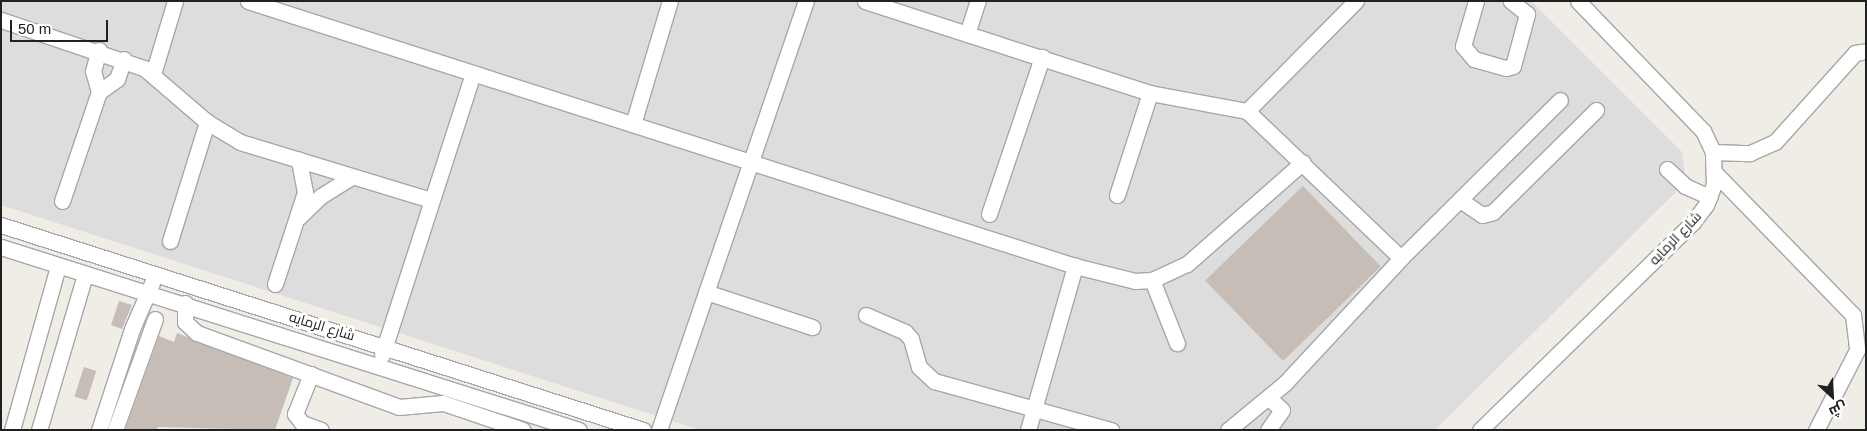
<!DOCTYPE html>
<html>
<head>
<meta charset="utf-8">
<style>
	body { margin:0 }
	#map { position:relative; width:1867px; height:431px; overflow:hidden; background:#f0ede7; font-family:Arial,Cairo,sans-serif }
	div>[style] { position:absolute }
	.residential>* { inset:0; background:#dedddd }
	.building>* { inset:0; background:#c5bdb6; transform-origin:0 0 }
	.roads { filter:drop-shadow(1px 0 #a7a7a7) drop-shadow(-1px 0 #a7a7a7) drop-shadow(0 1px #a7a7a7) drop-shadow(0 -1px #a7a7a7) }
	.minor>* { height:15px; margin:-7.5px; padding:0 7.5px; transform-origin:7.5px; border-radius:7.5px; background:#fff }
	span { translate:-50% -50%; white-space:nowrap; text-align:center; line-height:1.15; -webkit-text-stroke:5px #fff; paint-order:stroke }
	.street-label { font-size:14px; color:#202020 }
	.frame { position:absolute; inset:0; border:2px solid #202020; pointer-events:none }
	.north { position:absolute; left:1807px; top:371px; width:50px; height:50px; -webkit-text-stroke:4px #fff; paint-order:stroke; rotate:155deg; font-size:14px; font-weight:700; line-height:20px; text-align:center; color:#202020 }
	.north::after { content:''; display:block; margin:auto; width:18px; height:22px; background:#202020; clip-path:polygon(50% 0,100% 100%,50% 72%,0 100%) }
	.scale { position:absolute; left:10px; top:20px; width:98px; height:22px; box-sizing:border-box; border:2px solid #202020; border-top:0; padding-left:6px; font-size:15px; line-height:18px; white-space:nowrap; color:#202020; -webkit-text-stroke:4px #fff; paint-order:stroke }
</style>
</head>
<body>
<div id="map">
	<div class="residential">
		<div style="clip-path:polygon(1px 1px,1531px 1px,1682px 152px,1686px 182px,1435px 430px,700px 430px,1px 205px)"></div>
	</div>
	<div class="building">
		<div style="left:1303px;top:186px;width:112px;height:136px;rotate:46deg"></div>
		<div style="clip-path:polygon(119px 301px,132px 305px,122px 329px,111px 325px)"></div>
		<div style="clip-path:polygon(177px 333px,293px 378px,275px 430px,158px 427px,156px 430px,125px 430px,159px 336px,174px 342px)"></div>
		<div style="left:84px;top:367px;width:13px;height:31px;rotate:18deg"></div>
	</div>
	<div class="roads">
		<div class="minor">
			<div style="left:248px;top:1px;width:868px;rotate:17.77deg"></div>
			<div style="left:1075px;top:266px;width:62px;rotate:14deg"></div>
			<div style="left:1135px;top:281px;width:17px;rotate:-3deg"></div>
			<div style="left:1152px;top:280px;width:38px;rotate:-25deg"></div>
			<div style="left:1187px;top:264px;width:154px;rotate:-41.3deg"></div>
			<div style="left:865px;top:1px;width:299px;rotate:17.9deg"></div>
			<div style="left:1150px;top:93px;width:99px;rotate:10.5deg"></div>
			<div style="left:1247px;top:111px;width:213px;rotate:43.7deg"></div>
			<div style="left:1476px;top:1px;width:47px;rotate:106.1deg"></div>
			<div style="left:1463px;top:46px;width:17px;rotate:50deg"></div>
			<div style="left:1474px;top:59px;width:33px;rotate:16deg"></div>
			<div style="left:1506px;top:68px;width:7px;rotate:-16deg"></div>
			<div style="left:1513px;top:66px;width:54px;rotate:-74.9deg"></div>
			<div style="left:1527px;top:14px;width:21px;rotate:-141deg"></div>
			<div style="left:1px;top:20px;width:151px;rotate:18.6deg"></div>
			<div style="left:144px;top:68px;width:83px;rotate:40.6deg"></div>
			<div style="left:207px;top:122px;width:39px;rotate:31deg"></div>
			<div style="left:240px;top:142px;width:200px;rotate:16.9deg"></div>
			<div style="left:967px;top:34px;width:35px;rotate:-72deg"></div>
			<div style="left:99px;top:50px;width:22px;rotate:106deg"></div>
			<div style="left:93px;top:71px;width:22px;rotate:74deg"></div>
			<div style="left:153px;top:74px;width:76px;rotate:-73.2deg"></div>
			<div style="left:1247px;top:111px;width:155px;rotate:-45.3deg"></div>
			<div style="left:633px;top:124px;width:128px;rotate:-73.3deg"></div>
			<div style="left:1713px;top:152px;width:37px;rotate:2deg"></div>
			<div style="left:1750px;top:153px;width:27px;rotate:-24deg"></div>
			<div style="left:1775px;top:142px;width:120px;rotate:-48deg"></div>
			<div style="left:1855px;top:53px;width:11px;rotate:-10deg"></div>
			<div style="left:1667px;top:169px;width:25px;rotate:43deg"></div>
			<div style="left:1685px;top:186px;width:27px;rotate:24deg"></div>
			<div style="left:1715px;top:173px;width:198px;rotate:45.8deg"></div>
			<div style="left:1853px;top:315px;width:35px;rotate:83deg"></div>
			<div style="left:1857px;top:350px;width:90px;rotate:117.1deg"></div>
			<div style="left:1117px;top:195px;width:107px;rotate:-72.1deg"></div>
			<div style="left:1460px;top:200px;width:27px;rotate:34deg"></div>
			<div style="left:1482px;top:215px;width:11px;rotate:-15deg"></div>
			<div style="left:1493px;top:212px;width:145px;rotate:-44.7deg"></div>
			<div style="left:62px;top:201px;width:115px;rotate:-71.3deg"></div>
			<div style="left:99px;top:92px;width:22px;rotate:-36deg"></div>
			<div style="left:117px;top:79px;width:21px;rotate:-71deg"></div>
			<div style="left:989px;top:214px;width:166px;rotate:-71.3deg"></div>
			<div style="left:299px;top:217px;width:30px;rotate:-44deg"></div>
			<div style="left:321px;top:196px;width:36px;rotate:-32deg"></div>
			<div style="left:1px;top:225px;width:674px;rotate:17.71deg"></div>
			<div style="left:170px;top:241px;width:125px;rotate:-72.7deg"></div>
			<div style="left:1px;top:247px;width:606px;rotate:17.57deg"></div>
			<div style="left:1152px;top:280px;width:68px;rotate:68.4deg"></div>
			<div style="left:275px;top:284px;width:97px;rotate:-71.9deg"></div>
			<div style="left:305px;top:192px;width:33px;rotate:-101deg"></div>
			<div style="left:706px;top:292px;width:112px;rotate:18.3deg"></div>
			<div style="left:185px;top:303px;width:19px;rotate:90deg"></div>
			<div style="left:185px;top:322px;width:16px;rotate:43deg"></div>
			<div style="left:197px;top:333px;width:215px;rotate:20.1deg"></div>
			<div style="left:399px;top:407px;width:44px;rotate:-5.2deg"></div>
			<div style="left:443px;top:403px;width:84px;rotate:18.6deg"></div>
			<div style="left:866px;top:315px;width:43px;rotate:23.6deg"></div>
			<div style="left:905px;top:332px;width:9px;rotate:49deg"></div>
			<div style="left:911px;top:339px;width:29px;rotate:74deg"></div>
			<div style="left:919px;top:367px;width:21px;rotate:43deg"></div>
			<div style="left:934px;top:381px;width:184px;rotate:15.5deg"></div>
			<div style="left:382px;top:355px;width:296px;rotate:-72.1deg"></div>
			<div style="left:311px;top:374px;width:43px;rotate:111.8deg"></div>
			<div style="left:295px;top:414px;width:11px;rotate:52deg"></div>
			<div style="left:302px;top:423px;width:20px;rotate:20deg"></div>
			<div style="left:12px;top:430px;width:170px;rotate:-74.3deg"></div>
			<div style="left:39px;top:430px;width:162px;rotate:-73.5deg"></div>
			<div style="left:99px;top:430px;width:106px;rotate:-71.9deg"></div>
			<div style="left:132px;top:329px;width:50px;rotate:-66.5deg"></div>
			<div style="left:115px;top:430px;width:118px;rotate:-70.2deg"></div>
			<div style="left:659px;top:430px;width:453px;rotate:-71.1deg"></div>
			<div style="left:1028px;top:430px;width:171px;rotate:-74deg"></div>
			<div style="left:1228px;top:430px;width:74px;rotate:-39.5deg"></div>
			<div style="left:1285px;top:383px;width:171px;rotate:-47.1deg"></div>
			<div style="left:1401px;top:258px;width:224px;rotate:-44.8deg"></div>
			<div style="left:1268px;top:430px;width:24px;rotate:-55deg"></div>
			<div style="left:1282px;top:410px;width:18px;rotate:-137deg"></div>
			<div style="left:1480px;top:430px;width:298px;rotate:-44.3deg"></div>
			<div style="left:1693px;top:222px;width:21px;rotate:-53deg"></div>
			<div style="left:1706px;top:205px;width:22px;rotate:-69deg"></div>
			<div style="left:1714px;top:184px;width:32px;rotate:-92deg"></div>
			<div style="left:1713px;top:152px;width:23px;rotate:-115deg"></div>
			<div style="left:1703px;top:131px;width:180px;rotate:-133.9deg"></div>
		</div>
	</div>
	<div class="street-label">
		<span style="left:1675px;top:238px;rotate:-46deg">شارع الرمايه</span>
		<span style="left:322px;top:326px;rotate:17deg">شارع الرمايه</span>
	</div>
	<div class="frame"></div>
	<div class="north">ش</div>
	<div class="scale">50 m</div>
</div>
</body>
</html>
